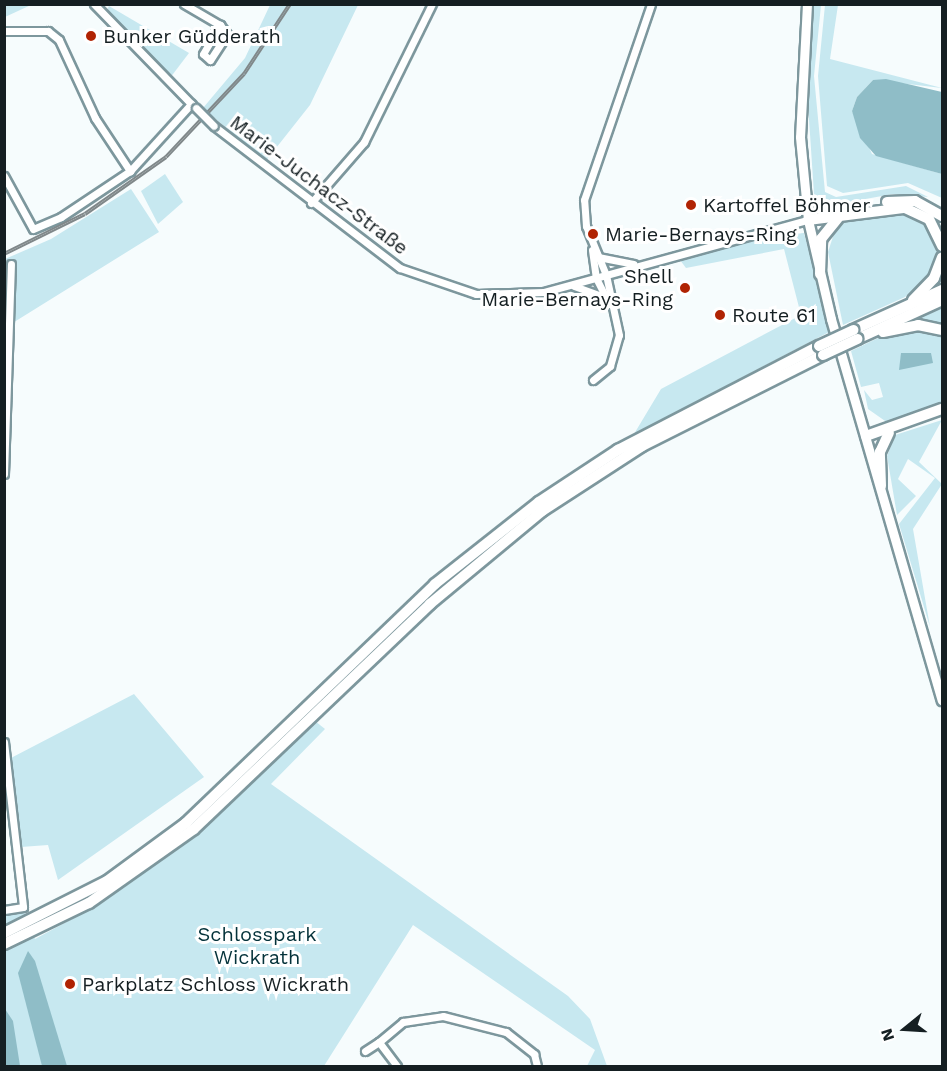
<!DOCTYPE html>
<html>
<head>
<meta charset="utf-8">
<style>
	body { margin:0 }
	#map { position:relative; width:947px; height:1071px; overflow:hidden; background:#f6fcfd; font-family:"Work Sans",sans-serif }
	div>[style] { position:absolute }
	.green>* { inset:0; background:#c7e8f0 }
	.water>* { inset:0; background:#8fbdc7 }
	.roads { filter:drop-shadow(2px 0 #7d979d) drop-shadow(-2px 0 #7d979d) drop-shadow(0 2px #7d979d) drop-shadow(0 -2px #7d979d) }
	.minor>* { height:7px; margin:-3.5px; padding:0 3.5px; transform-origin:3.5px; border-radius:3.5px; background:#fff }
	.major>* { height:9px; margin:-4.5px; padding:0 4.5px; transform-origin:4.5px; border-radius:4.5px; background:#fff }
	.highway>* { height:10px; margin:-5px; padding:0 5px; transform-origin:5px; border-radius:5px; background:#fff }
	.rail>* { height:4px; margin-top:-2px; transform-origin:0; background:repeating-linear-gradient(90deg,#fff 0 4.5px,#80888a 0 9px); box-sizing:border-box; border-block:2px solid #80888a }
	.bridges { filter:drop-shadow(2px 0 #7d979d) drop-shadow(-2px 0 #7d979d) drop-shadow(0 2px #7d979d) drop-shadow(0 -2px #7d979d) }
	.minor-bridge>* { height:7px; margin:-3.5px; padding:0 3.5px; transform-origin:3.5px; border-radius:3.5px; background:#fff }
	.highway-bridge>* { height:10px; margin:-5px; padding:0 5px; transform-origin:5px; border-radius:5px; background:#fff }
	.dots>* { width:16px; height:16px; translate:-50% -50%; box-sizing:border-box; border:3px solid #fff; border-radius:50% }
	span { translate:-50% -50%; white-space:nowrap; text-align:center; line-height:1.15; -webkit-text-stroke:6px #fff; paint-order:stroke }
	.poi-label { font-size:20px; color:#151f22 }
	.left { translate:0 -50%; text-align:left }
	.right { translate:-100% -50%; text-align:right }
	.street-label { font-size:20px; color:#151f22 }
	.park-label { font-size:20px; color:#04323a }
	.frame { position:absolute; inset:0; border:6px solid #151f22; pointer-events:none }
	.north { position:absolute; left:875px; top:999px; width:60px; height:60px; -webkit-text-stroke:4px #fff; paint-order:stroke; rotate:252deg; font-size:16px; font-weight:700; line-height:24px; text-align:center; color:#151f22 }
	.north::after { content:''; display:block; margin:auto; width:21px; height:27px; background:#151f22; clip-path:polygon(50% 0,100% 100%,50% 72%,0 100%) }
</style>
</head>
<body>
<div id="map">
	<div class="green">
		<div style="clip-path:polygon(5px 4px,31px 4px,31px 5px,5px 17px)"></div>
		<div style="clip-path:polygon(270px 5px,358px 5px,310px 105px,265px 162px,203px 108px,245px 58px)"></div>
		<div style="clip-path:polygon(814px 5px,821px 5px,814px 76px,825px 192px,836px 197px,906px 186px,928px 197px,893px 194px,838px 204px,814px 194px,807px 89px)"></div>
		<div style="clip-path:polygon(825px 5px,838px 5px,830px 59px,942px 88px,873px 80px,857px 97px,852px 111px,872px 154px,942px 174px,942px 198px,908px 183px,843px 193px,827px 186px,818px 76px)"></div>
		<div style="clip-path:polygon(109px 6px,189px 53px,170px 78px,106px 12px)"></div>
		<div style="clip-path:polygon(165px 174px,183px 202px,158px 224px,141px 191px)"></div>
		<div style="clip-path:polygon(131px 189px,159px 232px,11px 324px,11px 350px,5px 352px,5px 259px,51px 239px)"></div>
		<div style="clip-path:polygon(896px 211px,922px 218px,931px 228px,940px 250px,935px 271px,905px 297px,843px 325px,828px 252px,838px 221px)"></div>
		<div style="clip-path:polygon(804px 233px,831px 331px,634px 434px,661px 389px,801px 315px,784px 249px,686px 268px,680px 260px,763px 236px)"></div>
		<div style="clip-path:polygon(942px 307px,942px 328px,905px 323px)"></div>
		<div style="clip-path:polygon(922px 329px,942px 335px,942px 405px,888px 423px,868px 409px,864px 390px,872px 400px,883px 397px,879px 383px,861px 387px,851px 351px,878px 338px)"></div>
		<div style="clip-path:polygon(942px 420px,919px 462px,942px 484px,913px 529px,930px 627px,899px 524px,935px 478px,908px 459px,898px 479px,916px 496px,897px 515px,887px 456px,895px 435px)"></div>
		<div style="clip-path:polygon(134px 694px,204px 777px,58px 880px,48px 845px,21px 847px,9px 759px)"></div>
		<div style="clip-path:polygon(315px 721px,325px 729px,271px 784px,568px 996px,590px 1019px,607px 1066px,587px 1066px,595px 1050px,413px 925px,324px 1066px,5px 1066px,5px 910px,23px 907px,35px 939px,94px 907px,199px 832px)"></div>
	</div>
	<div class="water">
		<div style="clip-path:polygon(886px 79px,942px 92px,942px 174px,876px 156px,860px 138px,852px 111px,857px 97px,873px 80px)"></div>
		<div style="clip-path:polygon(901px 353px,931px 353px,933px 363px,899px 370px)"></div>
		<div style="clip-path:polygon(28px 951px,35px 961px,67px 1066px,42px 1066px,18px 973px)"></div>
		<div style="clip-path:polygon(5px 1009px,13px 1021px,20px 1066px,5px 1066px)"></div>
	</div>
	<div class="roads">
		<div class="minor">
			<div style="left:94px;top:4px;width:144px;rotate:45.8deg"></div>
			<div style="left:184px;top:4px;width:42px;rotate:30.3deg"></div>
			<div style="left:220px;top:25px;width:11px;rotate:52deg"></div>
			<div style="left:227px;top:34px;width:31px;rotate:123deg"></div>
			<div style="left:210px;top:60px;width:9px;rotate:-139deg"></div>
			<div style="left:203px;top:54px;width:34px;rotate:-60deg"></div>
			<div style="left:4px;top:31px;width:44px"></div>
			<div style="left:48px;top:31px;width:14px;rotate:39deg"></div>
			<div style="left:59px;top:40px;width:86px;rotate:65.2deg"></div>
			<div style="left:95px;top:118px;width:64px;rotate:56.6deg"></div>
			<div style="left:214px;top:126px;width:234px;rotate:37.4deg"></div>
			<div style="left:400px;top:268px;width:80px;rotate:18.9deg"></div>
			<div style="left:476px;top:294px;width:68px;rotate:-1.7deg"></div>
			<div style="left:544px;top:292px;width:274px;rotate:-15.3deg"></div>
			<div style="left:4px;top:176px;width:60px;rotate:61.3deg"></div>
			<div style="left:33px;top:229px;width:30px;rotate:-23deg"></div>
			<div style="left:61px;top:217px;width:83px;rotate:-33.7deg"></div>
			<div style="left:130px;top:171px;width:91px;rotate:-47.7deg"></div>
			<div style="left:311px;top:203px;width:81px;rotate:-49deg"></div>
			<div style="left:364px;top:142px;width:154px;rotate:-63.8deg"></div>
			<div style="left:592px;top:250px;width:28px;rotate:82deg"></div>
			<div style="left:596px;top:278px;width:29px;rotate:63deg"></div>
			<div style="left:598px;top:257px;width:36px;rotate:11deg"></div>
			<div style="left:574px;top:286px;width:30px;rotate:20deg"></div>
			<div style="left:593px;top:380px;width:22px;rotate:-39deg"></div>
			<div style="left:610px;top:366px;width:32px;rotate:-74deg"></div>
			<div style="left:619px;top:335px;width:61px;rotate:-102.2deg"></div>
			<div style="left:606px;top:275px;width:53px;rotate:-112.2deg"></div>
			<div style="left:586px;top:226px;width:26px;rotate:-94deg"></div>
			<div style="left:584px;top:200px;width:207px;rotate:-71.1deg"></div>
			<div style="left:4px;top:474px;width:210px;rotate:-88.1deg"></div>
			<div style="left:4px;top:742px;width:166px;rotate:83.4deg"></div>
			<div style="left:23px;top:907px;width:19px;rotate:171deg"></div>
			<div style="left:365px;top:1051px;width:17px;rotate:-33deg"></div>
			<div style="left:397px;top:1066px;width:30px;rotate:-127deg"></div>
			<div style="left:379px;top:1042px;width:31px;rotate:-40deg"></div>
			<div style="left:403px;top:1022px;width:40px;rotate:-8.5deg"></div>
			<div style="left:443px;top:1016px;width:65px;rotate:14.3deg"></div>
			<div style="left:506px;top:1032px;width:36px;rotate:38deg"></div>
			<div style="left:534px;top:1054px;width:12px;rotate:76deg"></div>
		</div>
		<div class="major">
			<div style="left:807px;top:4px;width:133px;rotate:93deg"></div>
			<div style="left:800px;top:137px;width:83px;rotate:84.5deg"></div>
			<div style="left:808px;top:220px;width:102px;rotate:76.9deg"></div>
			<div style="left:831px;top:319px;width:397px;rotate:73.8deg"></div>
		</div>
		<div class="highway">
			<div style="left:887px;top:202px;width:28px;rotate:-2deg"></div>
			<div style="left:915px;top:201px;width:31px;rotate:29deg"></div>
			<div style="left:808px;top:220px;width:98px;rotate:-7.1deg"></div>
			<div style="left:905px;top:208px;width:26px;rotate:25deg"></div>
			<div style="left:929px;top:219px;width:30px;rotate:64deg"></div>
			<div style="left:820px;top:274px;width:35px;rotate:-88deg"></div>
			<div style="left:821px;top:239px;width:27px;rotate:-51deg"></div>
			<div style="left:913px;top:300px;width:30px;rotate:-46deg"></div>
			<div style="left:934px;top:278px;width:22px;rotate:-69deg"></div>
			<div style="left:853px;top:330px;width:98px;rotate:-24.2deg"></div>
			<div style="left:883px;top:332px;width:36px;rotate:-11deg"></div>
			<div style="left:918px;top:325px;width:25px;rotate:12deg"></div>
			<div style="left:857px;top:339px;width:94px;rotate:-24.6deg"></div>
			<div style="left:866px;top:436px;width:81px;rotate:-19.6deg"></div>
			<div style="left:881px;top:486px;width:34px;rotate:-92deg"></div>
			<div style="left:880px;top:452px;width:21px;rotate:-65deg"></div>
			<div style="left:4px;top:933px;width:115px;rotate:-26.8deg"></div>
			<div style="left:107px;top:881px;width:98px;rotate:-36.3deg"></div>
			<div style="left:186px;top:823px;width:345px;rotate:-43.8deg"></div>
			<div style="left:435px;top:584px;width:132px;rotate:-38.3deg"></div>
			<div style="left:539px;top:502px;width:95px;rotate:-33.4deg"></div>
			<div style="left:618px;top:450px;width:226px;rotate:-27.4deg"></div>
			<div style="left:4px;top:944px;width:94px;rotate:-25.8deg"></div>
			<div style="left:89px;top:903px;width:128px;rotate:-35.2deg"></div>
			<div style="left:194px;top:829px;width:326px;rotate:-43.6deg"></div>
			<div style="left:430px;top:604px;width:146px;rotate:-39.7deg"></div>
			<div style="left:542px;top:511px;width:119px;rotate:-33deg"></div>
			<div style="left:642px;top:446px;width:203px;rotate:-26.7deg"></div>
		</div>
	</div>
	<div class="rail">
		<div style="left:4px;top:254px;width:90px;rotate:-26.3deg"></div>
		<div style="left:85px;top:214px;width:99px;rotate:-35.1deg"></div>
		<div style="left:166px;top:157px;width:114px;rotate:-46.8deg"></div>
		<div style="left:244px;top:74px;width:84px;rotate:-56.7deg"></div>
	</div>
	<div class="bridges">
		<div class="minor-bridge">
			<div style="left:196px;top:108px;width:25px;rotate:45deg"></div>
		</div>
		<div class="highway-bridge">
			<div style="left:819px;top:346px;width:38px;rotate:-25deg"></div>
			<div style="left:823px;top:355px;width:38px;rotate:-25deg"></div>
		</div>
	</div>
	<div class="dots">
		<div style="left:91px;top:36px;background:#b02303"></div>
		<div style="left:691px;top:205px;background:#b02303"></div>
		<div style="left:593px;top:234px;background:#b02303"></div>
		<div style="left:685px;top:288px;background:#b02303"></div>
		<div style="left:720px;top:315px;background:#b02303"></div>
		<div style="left:70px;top:984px;background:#b02303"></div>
	</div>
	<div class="poi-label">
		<span class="left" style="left:103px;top:36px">Bunker Güdderath</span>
		<span class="left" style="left:703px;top:205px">Kartoffel Böhmer</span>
		<span class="left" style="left:605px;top:234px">Marie-Bernays-Ring</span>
		<span class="right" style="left:673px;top:288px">Shell<br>Marie-Bernays-Ring</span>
		<span class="left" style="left:732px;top:315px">Route 61</span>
		<span class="left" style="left:82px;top:984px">Parkplatz Schloss Wickrath</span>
	</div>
	<div class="street-label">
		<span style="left:319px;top:185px;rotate:37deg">Marie-Juchacz-Straße</span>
	</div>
	<div class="park-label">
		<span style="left:257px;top:946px">Schlosspark<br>Wickrath</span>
	</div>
	<div class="frame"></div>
	<div class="north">N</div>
</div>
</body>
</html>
